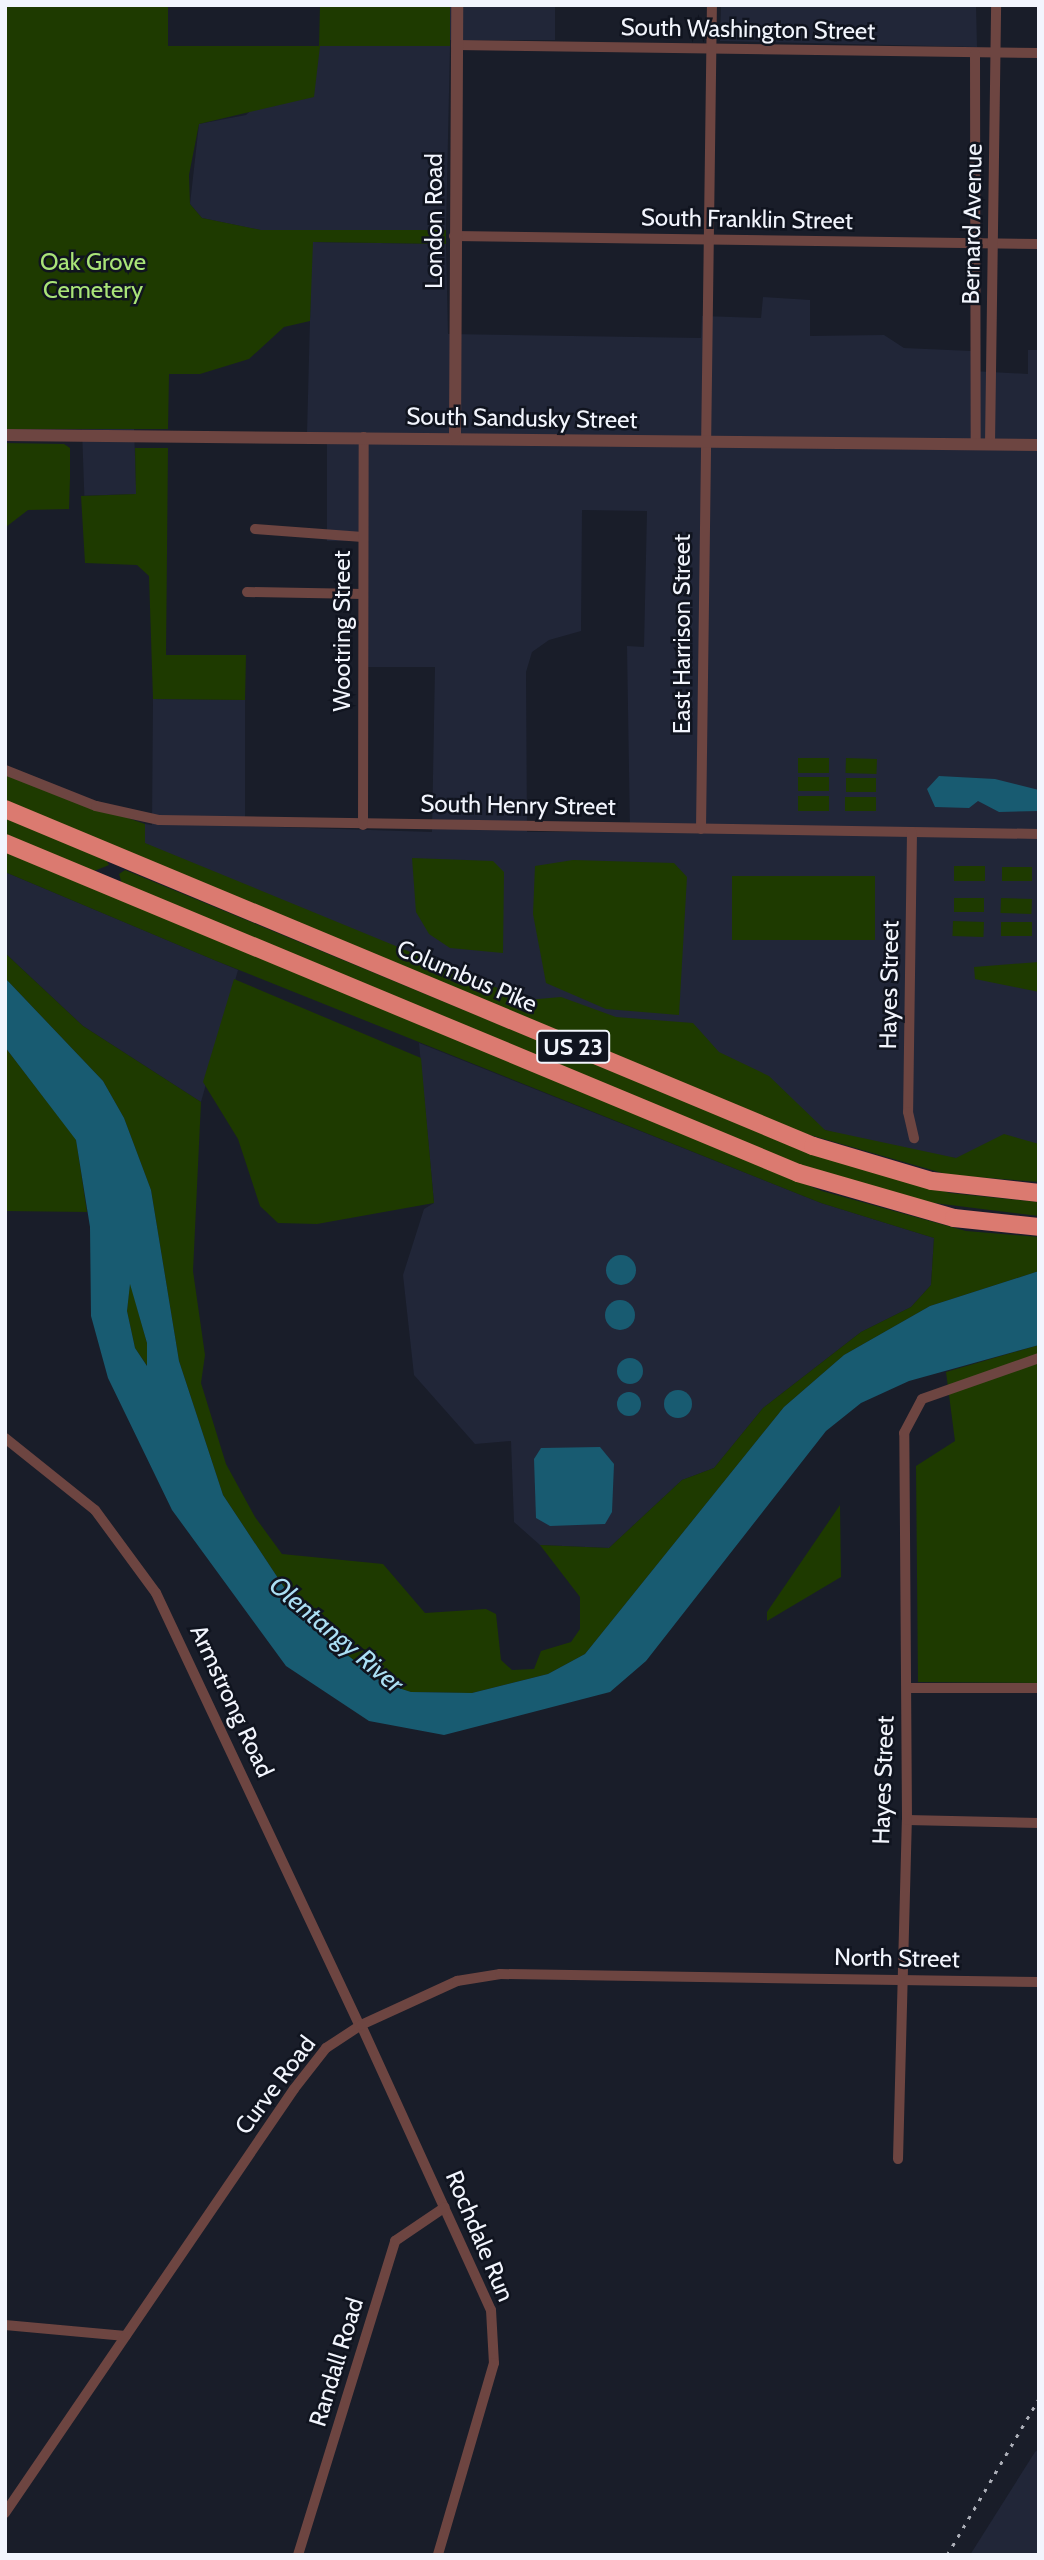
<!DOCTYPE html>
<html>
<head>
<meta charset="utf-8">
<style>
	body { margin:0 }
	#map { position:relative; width:1044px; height:2560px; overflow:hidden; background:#191d29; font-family:Cabin,sans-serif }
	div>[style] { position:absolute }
	.built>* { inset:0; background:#212638; transform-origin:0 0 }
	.green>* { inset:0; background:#1e3a00; transform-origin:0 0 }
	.water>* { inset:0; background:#185b71 }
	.round { border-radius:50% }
	.minor>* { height:10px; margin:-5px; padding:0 5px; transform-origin:5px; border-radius:5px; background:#6d4541 }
	.tertiary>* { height:12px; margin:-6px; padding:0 6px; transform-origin:6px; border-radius:6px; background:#6d4541 }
	.motorway>* { height:18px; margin:-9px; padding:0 9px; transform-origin:9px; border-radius:9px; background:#db7a70 }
	.rail>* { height:2.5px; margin-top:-1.25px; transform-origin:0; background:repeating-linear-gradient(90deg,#acafb8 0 3.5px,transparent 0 10.5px) }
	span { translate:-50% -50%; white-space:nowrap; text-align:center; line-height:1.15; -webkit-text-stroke:5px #10141f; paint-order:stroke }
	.shield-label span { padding:2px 5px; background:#10141f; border:2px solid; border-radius:5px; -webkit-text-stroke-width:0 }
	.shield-label { font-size:23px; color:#f2f5fd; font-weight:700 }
	.street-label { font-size:24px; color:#f2f5fd }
	.park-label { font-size:24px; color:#a9e478 }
	.water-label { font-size:26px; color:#abdff4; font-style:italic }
	.frame { position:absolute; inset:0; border:7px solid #f2f5fd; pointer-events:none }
</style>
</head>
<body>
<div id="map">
	<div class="built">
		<div style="left:450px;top:5px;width:105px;height:35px"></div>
		<div style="clip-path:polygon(721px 5px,976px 5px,977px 47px,720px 41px)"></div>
		<div style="clip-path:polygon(320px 46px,450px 46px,446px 230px,260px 230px,202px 218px,190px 204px,199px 124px,246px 115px)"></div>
		<div style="clip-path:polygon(evenodd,312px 242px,446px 244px,448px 334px,701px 338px,702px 316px,761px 318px,763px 297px,810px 300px,810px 336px,884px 335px,904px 348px,971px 351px,972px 371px,1028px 374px,1028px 350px,1039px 350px,1039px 1167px,910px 1153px,825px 1130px,144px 843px,145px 824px,152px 825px,153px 699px,245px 700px,245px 826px,432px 832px,435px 667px,366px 667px,364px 541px,327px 541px,327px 434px,307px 434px,312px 242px,582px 510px,647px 511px,644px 647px,627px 646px,630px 832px,527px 832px,526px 672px,532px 652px,549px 640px,581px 631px,582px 510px)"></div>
		<div style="left:134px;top:428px;width:66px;height:52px;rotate:88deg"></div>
		<div style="clip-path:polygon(5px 872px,238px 970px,201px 1102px,83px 1026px,5px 953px)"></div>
		<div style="clip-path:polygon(419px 1043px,821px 1203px,934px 1238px,931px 1285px,911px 1307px,861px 1332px,763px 1408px,714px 1468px,682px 1480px,609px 1548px,540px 1545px,514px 1522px,511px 1441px,475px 1444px,414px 1375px,403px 1275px,424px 1209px,434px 1203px)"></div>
		<div style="clip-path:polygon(1039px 2449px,1039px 2555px,970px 2555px,1035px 2452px)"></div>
	</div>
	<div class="green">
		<div style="clip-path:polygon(5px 5px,168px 5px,168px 46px,319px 46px,320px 5px,450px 5px,450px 46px,320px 46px,314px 97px,199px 124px,189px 175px,190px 204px,202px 218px,261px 230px,446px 230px,446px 244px,313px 242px,310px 321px,284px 327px,249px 359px,200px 374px,169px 374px,168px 429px,5px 429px)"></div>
		<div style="clip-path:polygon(5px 443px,64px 444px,70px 448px,70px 478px,69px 509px,28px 510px,6px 527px,5px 742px)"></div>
		<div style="clip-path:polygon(135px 448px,168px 448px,166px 655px,246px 655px,245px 700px,153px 699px,149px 576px,137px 565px,85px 563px,81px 496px,136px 494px)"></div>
		<div style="left:798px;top:758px;width:31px;height:15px"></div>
		<div style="left:846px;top:758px;width:31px;height:15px;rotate:2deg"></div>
		<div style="clip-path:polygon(5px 775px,145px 824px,145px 843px,527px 1000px,561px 997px,616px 1017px,693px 1023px,719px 1052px,769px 1076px,825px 1130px,956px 1158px,1004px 1134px,1039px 1144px,1039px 1182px,949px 1175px,796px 1131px,5px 800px)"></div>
		<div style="left:798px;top:777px;width:31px;height:14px"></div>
		<div style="left:846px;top:778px;width:30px;height:14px"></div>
		<div style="left:798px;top:796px;width:31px;height:15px"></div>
		<div style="left:845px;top:797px;width:31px;height:14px"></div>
		<div style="clip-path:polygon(5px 816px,105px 858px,109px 865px,94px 871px,5px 835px)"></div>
		<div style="clip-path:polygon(5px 852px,822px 1191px,966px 1231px,1039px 1237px,1039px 1271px,930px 1306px,844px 1355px,784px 1407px,585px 1654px,548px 1674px,472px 1693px,411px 1692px,383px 1683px,309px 1625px,223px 1495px,179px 1361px,151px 1190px,124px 1118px,103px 1081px,5px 978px,5px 953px,83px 1026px,201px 1102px,193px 1271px,205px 1355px,201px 1383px,226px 1464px,255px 1517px,282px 1554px,383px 1564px,425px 1613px,486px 1609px,496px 1614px,501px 1660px,512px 1670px,534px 1669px,541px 1651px,571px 1642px,580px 1629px,580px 1597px,540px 1545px,609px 1548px,682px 1480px,714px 1468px,763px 1408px,861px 1332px,911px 1307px,931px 1285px,934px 1238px,821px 1203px,214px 960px,5px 872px)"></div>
		<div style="clip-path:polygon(412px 858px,493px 861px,504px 872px,503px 953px,450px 948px,429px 934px,416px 912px)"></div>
		<div style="clip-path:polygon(573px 860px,674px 863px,687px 877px,679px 1015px,606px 1009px,546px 983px,533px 914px,535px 866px)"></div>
		<div style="left:954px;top:866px;width:31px;height:15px"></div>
		<div style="left:1002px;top:867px;width:30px;height:14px"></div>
		<div style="clip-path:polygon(125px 870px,796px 1147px,950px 1193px,1039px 1202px,1039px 1216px,902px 1199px,781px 1160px,122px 884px,119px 874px)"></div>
		<div style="left:732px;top:876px;width:143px;height:64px"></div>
		<div style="left:954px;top:898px;width:30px;height:14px"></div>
		<div style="left:1001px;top:898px;width:31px;height:15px;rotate:2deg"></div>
		<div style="left:953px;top:921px;width:31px;height:15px;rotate:2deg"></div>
		<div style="left:1001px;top:922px;width:31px;height:14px"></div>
		<div style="clip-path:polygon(1039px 962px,1039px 992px,975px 979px,974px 967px)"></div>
		<div style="clip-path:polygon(234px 979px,421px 1058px,434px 1203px,317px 1224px,278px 1223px,260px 1206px,238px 1139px,203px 1082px)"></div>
		<div style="clip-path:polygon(5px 1047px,76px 1139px,87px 1212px,5px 1211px)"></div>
		<div style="clip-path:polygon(130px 1282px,147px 1343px,148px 1367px,135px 1348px,127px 1311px)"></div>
		<div style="clip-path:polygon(1039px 1345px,1039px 1683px,918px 1682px,916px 1466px,955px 1441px,946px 1372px)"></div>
		<div style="clip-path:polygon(840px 1505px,841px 1577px,767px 1621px,767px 1612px)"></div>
	</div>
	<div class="water">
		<div style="clip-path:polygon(939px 776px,995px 779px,1039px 790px,1039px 811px,999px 812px,978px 801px,969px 808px,935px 807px,927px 789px)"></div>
		<div style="clip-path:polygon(evenodd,5px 978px,103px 1081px,124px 1118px,151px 1190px,179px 1361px,223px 1495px,309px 1625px,383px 1683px,411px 1692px,472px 1693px,548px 1674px,585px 1654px,784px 1407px,844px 1355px,930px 1306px,1039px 1271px,1039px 1345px,909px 1381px,861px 1403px,826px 1431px,646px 1661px,610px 1692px,444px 1735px,369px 1721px,286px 1666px,172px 1510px,108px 1378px,91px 1316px,90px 1227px,76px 1140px,5px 1047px,5px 978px,130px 1284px,147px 1343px,147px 1366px,135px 1348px,127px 1311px,130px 1284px)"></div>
		<div class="round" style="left:606px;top:1255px;width:30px;height:30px"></div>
		<div class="round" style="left:605px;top:1300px;width:30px;height:30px"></div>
		<div class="round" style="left:617px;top:1358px;width:26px;height:26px"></div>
		<div class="round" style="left:664px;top:1390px;width:28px;height:28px"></div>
		<div class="round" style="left:617px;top:1392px;width:24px;height:24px"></div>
		<div style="clip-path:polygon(600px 1447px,614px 1464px,612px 1512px,605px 1524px,550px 1526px,536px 1518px,534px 1459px,541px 1448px)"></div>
	</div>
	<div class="minor">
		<div style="left:456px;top:45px;width:583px;rotate:0.79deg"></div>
		<div style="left:975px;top:54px;width:390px;rotate:89.9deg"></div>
		<div style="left:454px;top:236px;width:585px;rotate:0.78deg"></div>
		<div style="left:990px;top:444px;width:439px;rotate:-89.2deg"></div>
		<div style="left:255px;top:529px;width:108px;rotate:4.2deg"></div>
		<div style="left:247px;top:592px;width:116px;rotate:1deg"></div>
		<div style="left:5px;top:770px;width:98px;rotate:21.6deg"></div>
		<div style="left:96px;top:806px;width:65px;rotate:12.5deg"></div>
		<div style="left:159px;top:820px;width:880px;rotate:0.91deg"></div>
		<div style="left:363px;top:825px;width:388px;rotate:-89.9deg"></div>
		<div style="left:701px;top:829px;width:824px;rotate:-89.24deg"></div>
		<div style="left:912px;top:832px;width:280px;rotate:90.8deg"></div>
		<div style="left:908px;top:1112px;width:27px;rotate:77deg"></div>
		<div style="left:5px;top:1438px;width:115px;rotate:38.7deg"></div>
		<div style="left:95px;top:1510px;width:103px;rotate:53.7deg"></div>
		<div style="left:156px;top:1593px;width:479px;rotate:64.8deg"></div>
		<div style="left:907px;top:1688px;width:132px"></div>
		<div style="left:907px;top:1820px;width:132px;rotate:1.3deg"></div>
		<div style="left:361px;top:2025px;width:313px;rotate:65.5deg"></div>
		<div style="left:491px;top:2310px;width:53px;rotate:86.8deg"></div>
		<div style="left:494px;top:2363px;width:200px;rotate:106.3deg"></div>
		<div style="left:898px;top:2159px;width:339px;rotate:-88.5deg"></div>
		<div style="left:907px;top:1820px;width:387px;rotate:-90.4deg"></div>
		<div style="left:904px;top:1433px;width:38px;rotate:-62deg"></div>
		<div style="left:922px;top:1399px;width:124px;rotate:-19.3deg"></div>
		<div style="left:5px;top:2325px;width:121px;rotate:5.2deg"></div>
		<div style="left:5px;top:2513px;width:513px;rotate:-55.72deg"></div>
		<div style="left:294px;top:2089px;width:52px;rotate:-52deg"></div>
		<div style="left:326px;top:2048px;width:42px;rotate:-33.3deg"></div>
		<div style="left:361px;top:2025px;width:106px;rotate:-24.6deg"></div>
		<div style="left:457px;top:1981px;width:44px;rotate:-9.2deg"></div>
		<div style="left:500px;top:1974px;width:539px;rotate:0.85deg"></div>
		<div style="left:298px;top:2555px;width:329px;rotate:-72.8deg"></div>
		<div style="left:395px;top:2241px;width:60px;rotate:-34.2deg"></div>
	</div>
	<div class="tertiary">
		<div style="left:5px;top:435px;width:1034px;rotate:0.55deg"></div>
		<div style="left:455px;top:438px;width:433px;rotate:-89.7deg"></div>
	</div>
	<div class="motorway">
		<div style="left:5px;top:809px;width:875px;rotate:22.64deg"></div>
		<div style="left:813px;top:1146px;width:124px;rotate:16.4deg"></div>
		<div style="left:932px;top:1181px;width:108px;rotate:6.4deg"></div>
		<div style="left:5px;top:843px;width:859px;rotate:22.59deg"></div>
		<div style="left:798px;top:1173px;width:162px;rotate:16.1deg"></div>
		<div style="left:954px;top:1218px;width:85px;rotate:6deg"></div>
	</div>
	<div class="rail">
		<div style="left:947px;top:2555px;width:182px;rotate:-59.6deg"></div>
	</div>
	<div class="shield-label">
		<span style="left:573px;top:1047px">US 23</span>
	</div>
	<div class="street-label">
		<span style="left:748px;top:29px;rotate:1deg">South Washington Street</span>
		<span style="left:747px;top:219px;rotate:1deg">South Franklin Street</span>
		<span style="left:434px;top:221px;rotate:-90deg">London Road</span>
		<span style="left:972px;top:224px;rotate:-89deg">Bernard Avenue</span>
		<span style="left:522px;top:418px;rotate:1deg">South Sandusky Street</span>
		<span style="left:342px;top:631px;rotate:-90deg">Wootring Street</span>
		<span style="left:682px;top:634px;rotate:-90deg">East Harrison Street</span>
		<span style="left:518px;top:805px;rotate:1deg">South Henry Street</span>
		<span style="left:467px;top:976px;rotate:23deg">Columbus Pike</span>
		<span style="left:889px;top:985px;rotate:-89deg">Hayes Street</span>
		<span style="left:232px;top:1701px;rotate:65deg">Armstrong Road</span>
		<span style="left:883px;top:1780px;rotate:-88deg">Hayes Street</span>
		<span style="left:897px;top:1958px;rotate:1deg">North Street</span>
		<span style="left:275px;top:2085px;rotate:-53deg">Curve Road</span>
		<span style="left:480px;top:2236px;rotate:67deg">Rochdale Run</span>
		<span style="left:336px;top:2362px;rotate:-73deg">Randall Road</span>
	</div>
	<div class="park-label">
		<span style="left:93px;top:276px">Oak Grove<br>Cemetery</span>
	</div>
	<div class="water-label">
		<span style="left:336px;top:1635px;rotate:40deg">Olentangy River</span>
	</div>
	<div class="frame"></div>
</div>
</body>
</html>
